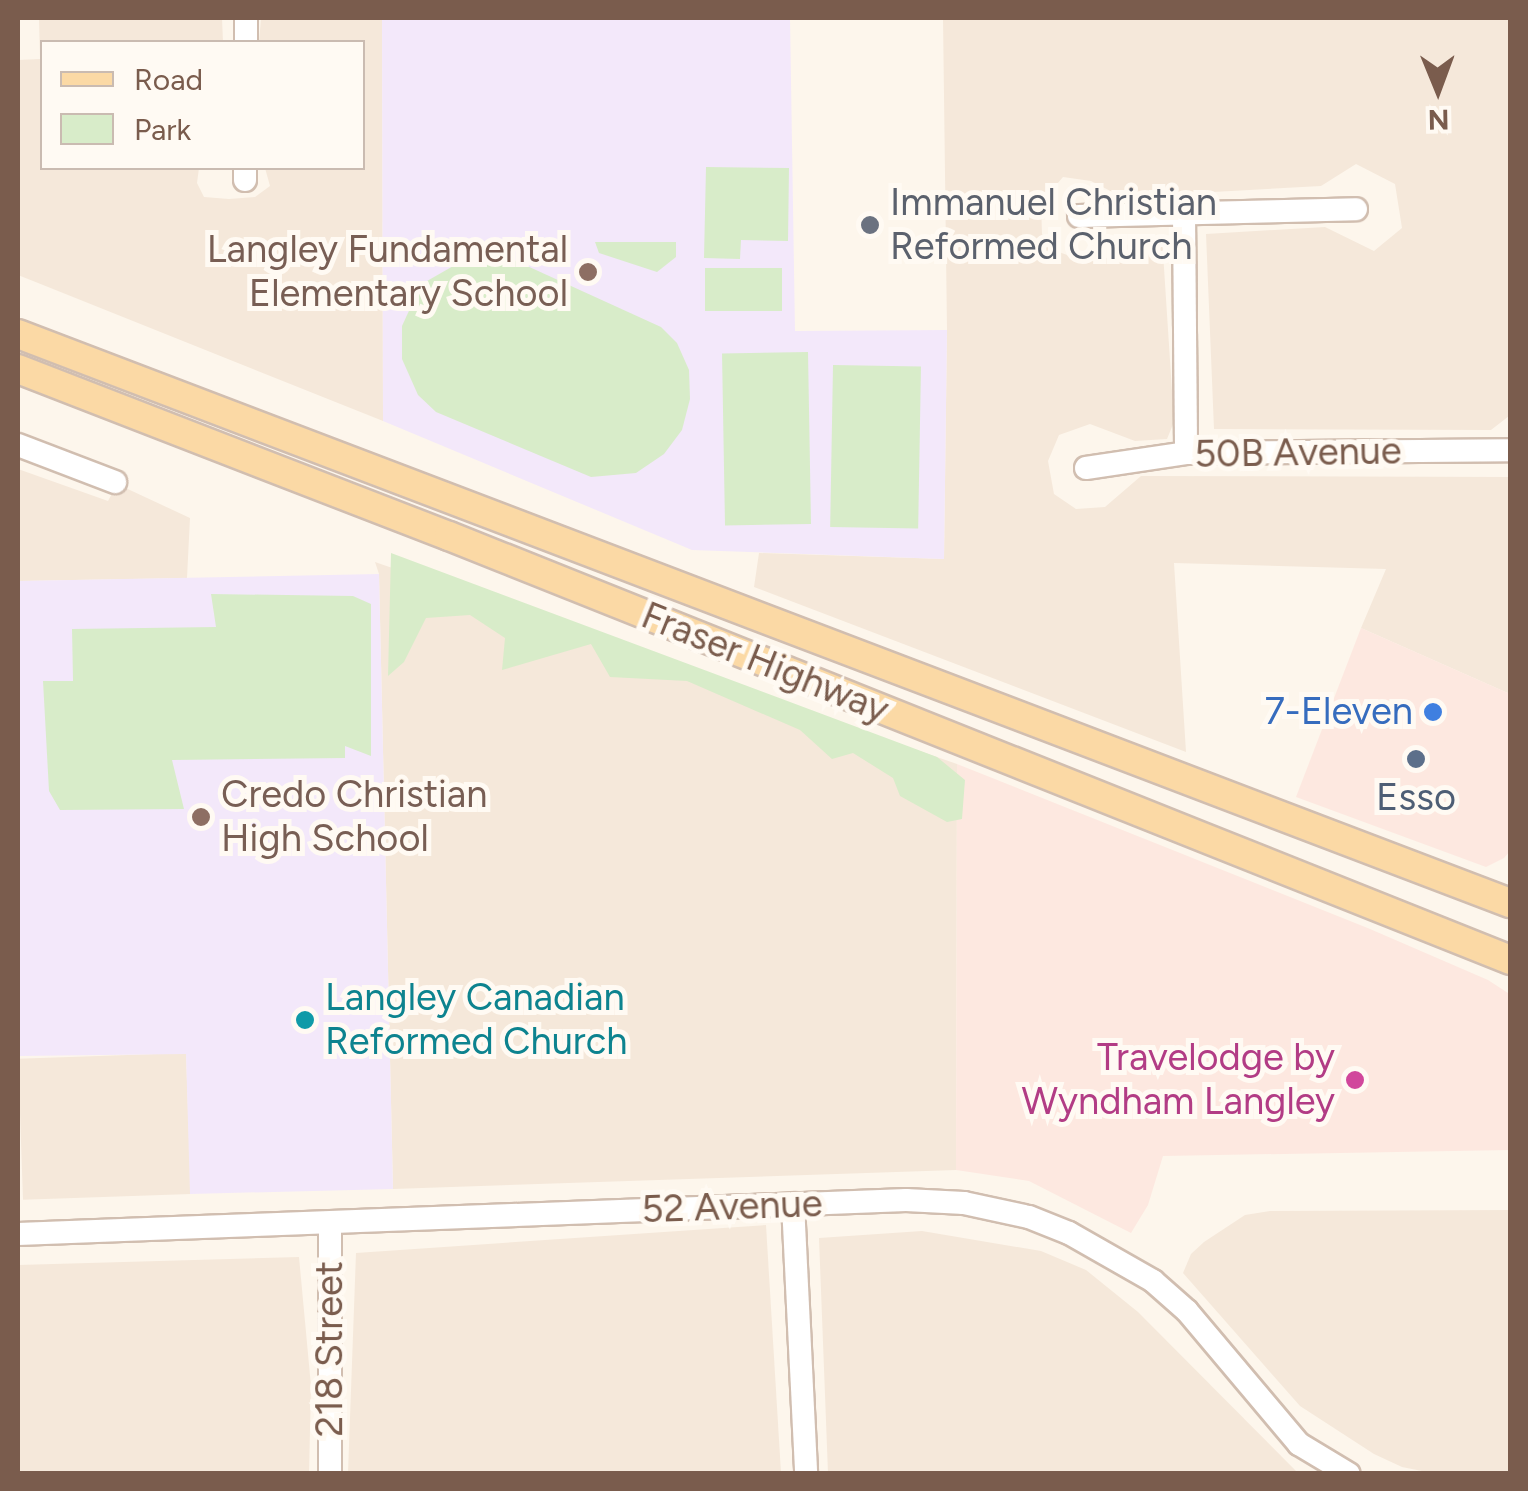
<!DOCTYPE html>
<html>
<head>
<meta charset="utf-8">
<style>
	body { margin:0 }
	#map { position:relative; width:1528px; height:1491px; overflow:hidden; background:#fdf6ec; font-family:Figtree,sans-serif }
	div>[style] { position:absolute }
	.residential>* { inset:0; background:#f5e8da; transform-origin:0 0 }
	.commercial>* { inset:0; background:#fde8e0 }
	.education>* { inset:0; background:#f3e8fa }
	.green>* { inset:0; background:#d8ecc9; transform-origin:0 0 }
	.roads { filter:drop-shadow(2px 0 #d1beb0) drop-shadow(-2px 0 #d1beb0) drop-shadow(0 2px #d1beb0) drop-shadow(0 -2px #d1beb0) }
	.minor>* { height:22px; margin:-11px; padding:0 11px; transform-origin:11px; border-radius:11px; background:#fff }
	.major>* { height:28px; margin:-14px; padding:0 14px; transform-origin:14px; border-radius:14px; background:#fbd9a5 }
	.dots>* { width:28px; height:28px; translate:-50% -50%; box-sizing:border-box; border:5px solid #fffaf3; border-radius:50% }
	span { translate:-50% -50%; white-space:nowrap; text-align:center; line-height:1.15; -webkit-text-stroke:10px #fffaf3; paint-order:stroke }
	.worship-label { font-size:38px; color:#5b616d }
	.left { translate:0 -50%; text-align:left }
	.education-label { font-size:38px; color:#785e54 }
	.right { translate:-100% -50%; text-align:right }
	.street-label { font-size:38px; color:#7a5c4d }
	.shop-label { font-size:38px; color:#366cbe }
	.service-label { font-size:38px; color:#4e5e75 }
	.culture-label { font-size:38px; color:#0d838f }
	.hotel-label { font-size:38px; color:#b23c85 }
	.frame { position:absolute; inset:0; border:20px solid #7a5c4d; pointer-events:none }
	.legend { position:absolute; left:40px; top:40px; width:325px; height:130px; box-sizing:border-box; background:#fffaf3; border:2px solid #cabbb1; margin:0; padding:12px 18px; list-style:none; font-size:30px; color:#7a5c4d }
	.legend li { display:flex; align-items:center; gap:20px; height:50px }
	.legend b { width:50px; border:2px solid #cabbb1 }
	.north { position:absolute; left:1388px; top:40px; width:100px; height:100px; -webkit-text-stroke:8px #fffaf3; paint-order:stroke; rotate:179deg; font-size:28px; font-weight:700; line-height:40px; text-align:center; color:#7a5c4d }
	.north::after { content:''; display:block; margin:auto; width:35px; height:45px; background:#7a5c4d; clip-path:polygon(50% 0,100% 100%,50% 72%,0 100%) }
</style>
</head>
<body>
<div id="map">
	<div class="residential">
		<div style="clip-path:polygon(39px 18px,222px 18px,223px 42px,42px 42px,42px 168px,199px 168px,197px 183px,204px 197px,229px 199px,255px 197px,270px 186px,265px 168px,362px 168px,362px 42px,259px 42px,261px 18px,382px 18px,383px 421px,18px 275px,18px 60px,40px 59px)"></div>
		<div style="clip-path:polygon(943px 18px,1510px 18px,1509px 416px,1491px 430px,1214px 429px,1206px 234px,1325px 227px,1374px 251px,1402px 228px,1395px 184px,1356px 164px,1321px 186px,1122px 197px,1091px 181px,1063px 177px,1041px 203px,1042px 234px,1059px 252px,1086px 262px,1111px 257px,1136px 238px,1162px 237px,1174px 422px,1167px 439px,1135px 441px,1090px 424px,1059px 435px,1048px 461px,1054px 494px,1076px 509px,1105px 507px,1141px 476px,1510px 477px,1510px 694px,1361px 628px,1386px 569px,1174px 563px,1186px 752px,754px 587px,759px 553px,944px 559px,947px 330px)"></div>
		<div style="clip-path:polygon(18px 469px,108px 501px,117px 484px,190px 518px,187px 578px,18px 581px)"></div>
		<div style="clip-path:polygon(375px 562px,957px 764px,956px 1170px,393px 1189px,379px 574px)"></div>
		<div style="left:186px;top:1053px;width:141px;height:168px;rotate:88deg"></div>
		<div style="clip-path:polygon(1510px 1210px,1510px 1473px,1432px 1473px,1402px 1467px,1374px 1454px,1300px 1406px,1183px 1273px,1191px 1254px,1204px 1242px,1245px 1215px,1270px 1211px)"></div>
		<div style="clip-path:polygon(766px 1225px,781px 1473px,348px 1473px,356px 1253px)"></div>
		<div style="clip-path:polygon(922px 1231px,1041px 1251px,1086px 1270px,1138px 1312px,1298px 1473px,828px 1473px,819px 1238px)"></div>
		<div style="clip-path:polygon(299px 1257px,311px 1386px,309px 1473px,18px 1473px,18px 1265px)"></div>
	</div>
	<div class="commercial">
		<div style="clip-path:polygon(1361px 628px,1510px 694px,1510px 851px,1504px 858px,1486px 867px,1296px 797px)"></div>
		<div style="clip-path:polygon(957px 764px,1370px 929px,1488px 980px,1508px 993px,1510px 1150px,1163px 1156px,1148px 1205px,1131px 1233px,1029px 1181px,956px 1170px)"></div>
	</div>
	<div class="education">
		<div style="clip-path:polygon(382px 18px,790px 18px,795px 331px,947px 330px,944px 559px,692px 550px,383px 421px)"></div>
		<div style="clip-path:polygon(379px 574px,393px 1189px,190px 1194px,186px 1054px,18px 1056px,18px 581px)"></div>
	</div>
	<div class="green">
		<div style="clip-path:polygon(706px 167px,789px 168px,788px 241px,741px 240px,740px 259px,704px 258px)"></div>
		<div style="clip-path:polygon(595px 242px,676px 242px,676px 257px,657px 272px,599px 253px)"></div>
		<div style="clip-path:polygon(486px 256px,514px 260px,661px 327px,677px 343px,689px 370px,690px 399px,682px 430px,664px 454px,636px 473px,591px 477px,436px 412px,418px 395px,402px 359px,402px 326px,413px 302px,427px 281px,455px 265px)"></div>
		<div style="left:705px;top:268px;width:77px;height:43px"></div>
		<div style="left:808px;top:352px;width:172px;height:86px;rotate:89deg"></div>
		<div style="left:833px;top:365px;width:88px;height:162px;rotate:1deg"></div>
		<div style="clip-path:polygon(391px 553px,937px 757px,965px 780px,962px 819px,947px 822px,900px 796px,893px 778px,853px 753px,832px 759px,800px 730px,687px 681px,610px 677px,591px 644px,502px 670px,505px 638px,470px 615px,426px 618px,404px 662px,388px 676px)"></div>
		<div style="clip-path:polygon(211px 594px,353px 596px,371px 604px,371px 756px,345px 746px,345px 758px,172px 760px,184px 809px,60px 810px,49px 791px,43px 681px,73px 681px,72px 629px,216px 627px)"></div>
	</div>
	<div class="roads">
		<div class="minor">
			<div style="left:246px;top:42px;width:24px;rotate:-90deg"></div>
			<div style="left:245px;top:180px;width:12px;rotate:-90deg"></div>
			<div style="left:1184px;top:214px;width:239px;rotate:89.5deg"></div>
			<div style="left:1079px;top:216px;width:277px;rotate:-1.4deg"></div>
			<div style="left:18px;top:445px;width:104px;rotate:20.9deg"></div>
			<div style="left:1086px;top:468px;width:101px;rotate:-8.5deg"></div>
			<div style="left:1186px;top:453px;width:324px;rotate:-0.5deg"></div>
			<div style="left:793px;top:1204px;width:270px;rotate:87.2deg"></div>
			<div style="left:18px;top:1234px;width:889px;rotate:-2.19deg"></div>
			<div style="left:906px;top:1200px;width:58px;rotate:3deg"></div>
			<div style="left:964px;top:1203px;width:66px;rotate:12.2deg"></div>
			<div style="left:1029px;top:1217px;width:43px;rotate:21.8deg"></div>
			<div style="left:1069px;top:1233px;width:97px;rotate:29.7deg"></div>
			<div style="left:1153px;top:1281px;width:45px;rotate:41.4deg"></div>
			<div style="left:1187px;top:1311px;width:174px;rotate:49.9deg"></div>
			<div style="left:1299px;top:1444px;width:58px;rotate:31deg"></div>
			<div style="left:330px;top:1474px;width:250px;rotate:-90deg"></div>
		</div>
		<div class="major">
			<div style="left:18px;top:334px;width:1597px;rotate:20.88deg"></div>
			<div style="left:18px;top:369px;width:462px;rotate:21.2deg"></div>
			<div style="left:449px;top:536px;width:1143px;rotate:21.78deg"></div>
		</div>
	</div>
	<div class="dots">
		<div style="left:870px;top:225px;background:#6b7280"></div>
		<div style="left:588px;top:272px;background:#8d6e63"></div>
		<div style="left:1433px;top:712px;background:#3f7fe0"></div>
		<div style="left:1416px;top:759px;background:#5c6f8a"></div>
		<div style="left:201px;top:817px;background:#8d6e63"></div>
		<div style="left:305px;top:1020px;background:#0f9aa8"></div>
		<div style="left:1355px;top:1080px;background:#d1479c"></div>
	</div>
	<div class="worship-label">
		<span class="left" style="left:890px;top:225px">Immanuel Christian<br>Reformed Church</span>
	</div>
	<div class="education-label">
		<span class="right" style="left:568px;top:272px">Langley Fundamental<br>Elementary School</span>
		<span class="left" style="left:221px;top:817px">Credo Christian<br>High School</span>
	</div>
	<div class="street-label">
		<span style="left:1298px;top:453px;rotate:-1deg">50B Avenue</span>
		<span style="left:765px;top:663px;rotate:22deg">Fraser Highway</span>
		<span style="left:732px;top:1207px;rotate:-2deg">52 Avenue</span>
		<span style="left:330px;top:1349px;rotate:-90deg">218 Street</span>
	</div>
	<div class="shop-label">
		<span class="right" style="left:1413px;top:712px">7-Eleven</span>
	</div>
	<div class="service-label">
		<span style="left:1416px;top:798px">Esso</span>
	</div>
	<div class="culture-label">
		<span class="left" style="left:325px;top:1020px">Langley Canadian<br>Reformed Church</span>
	</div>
	<div class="hotel-label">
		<span class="right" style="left:1335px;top:1080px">Travelodge by<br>Wyndham Langley</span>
	</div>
	<div class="frame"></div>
	<ul class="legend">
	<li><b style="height:12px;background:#fbd9a5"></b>Road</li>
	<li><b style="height:28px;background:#d8ecc9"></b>Park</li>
	</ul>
	<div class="north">N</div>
</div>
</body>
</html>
